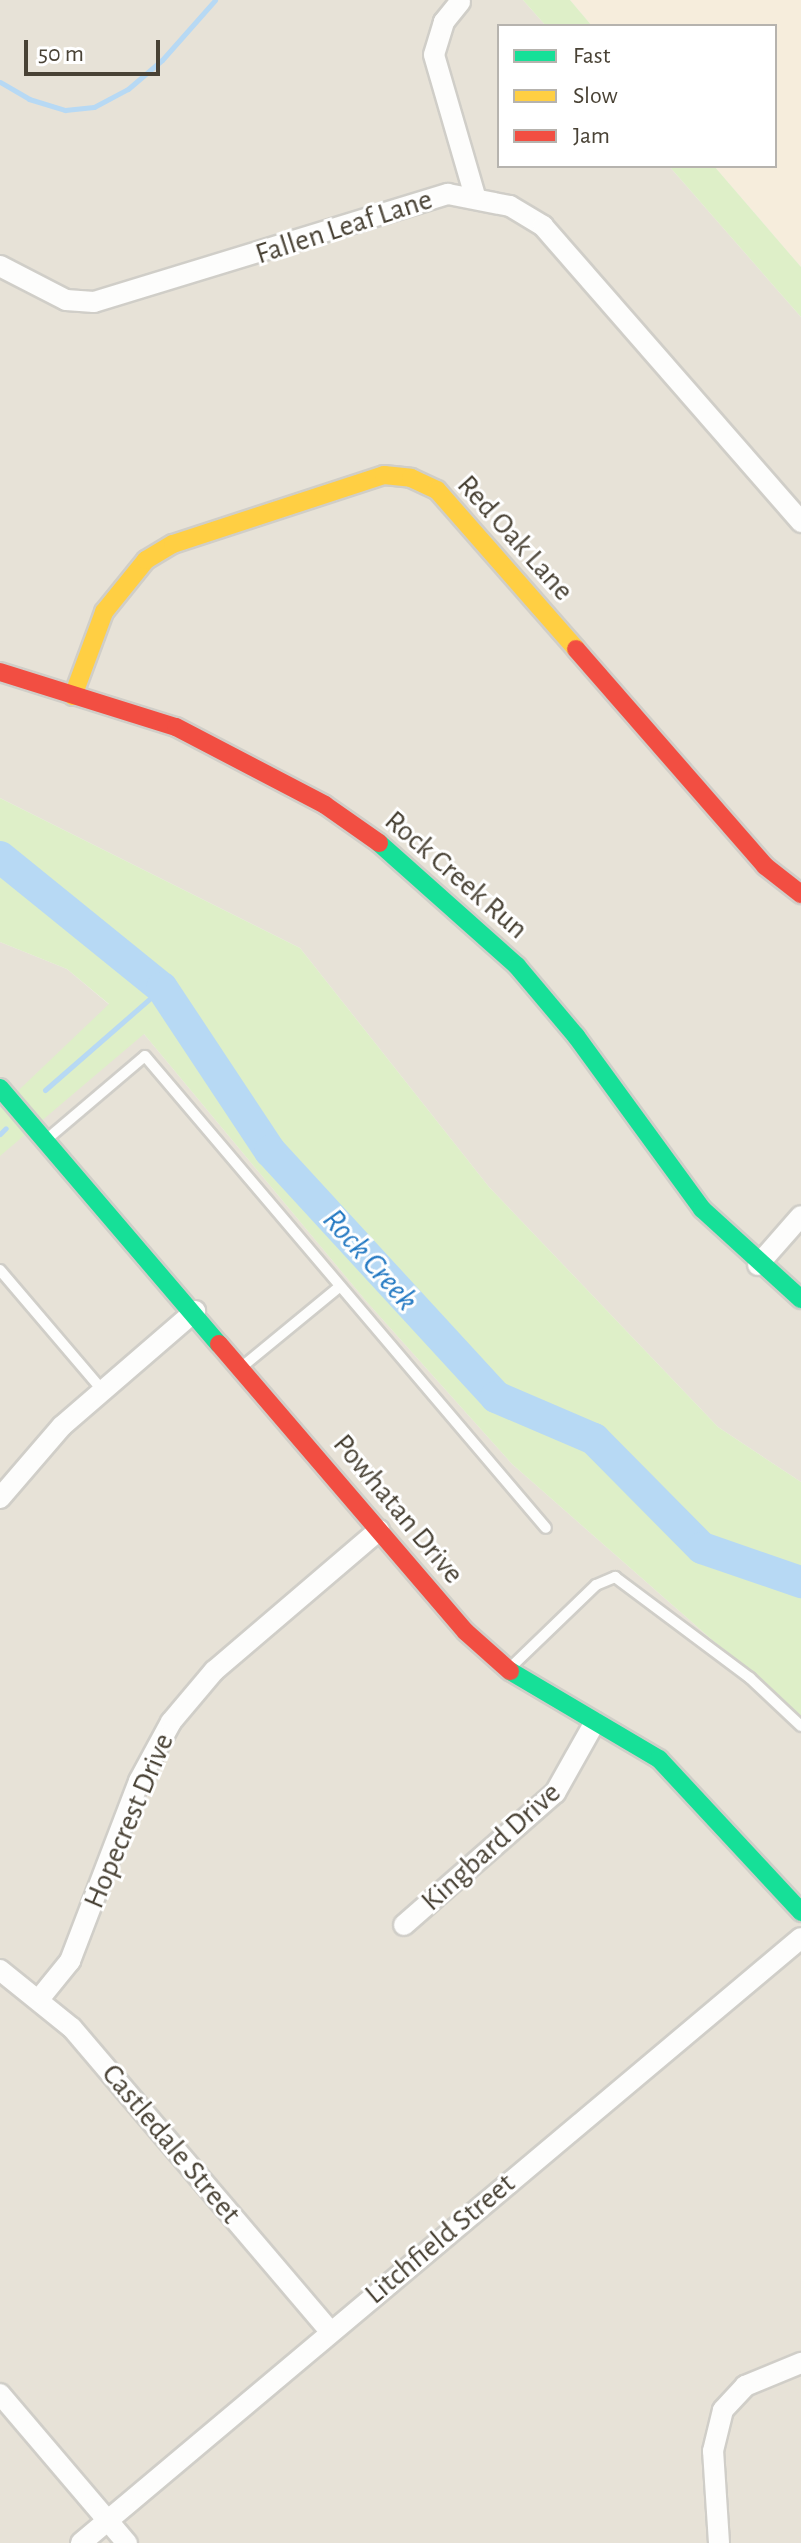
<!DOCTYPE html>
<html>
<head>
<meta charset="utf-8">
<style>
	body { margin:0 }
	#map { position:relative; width:801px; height:2543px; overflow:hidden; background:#f2f0ea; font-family:"Alegreya Sans",sans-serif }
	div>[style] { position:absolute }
	.residential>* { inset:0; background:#e7e2d7 }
	.commercial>* { inset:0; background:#f6eddc }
	.green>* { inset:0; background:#deefc8 }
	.stream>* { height:5px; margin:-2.5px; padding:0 2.5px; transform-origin:2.5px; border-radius:2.5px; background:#b7d9f4 }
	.river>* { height:32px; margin:-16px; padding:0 16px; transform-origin:16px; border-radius:16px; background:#b7d9f4 }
	.roads { filter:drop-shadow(2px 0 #d0cec8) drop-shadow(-2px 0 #d0cec8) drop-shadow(0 2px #d0cec8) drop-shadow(0 -2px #d0cec8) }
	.lane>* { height:10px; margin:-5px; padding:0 5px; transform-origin:5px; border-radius:5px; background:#fdfdfc }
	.street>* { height:20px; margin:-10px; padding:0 10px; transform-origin:10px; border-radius:10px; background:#fdfdfc }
	.fast>* { height:18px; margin:-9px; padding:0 9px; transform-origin:9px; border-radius:9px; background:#16e098 }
	.slow>* { height:18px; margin:-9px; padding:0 9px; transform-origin:9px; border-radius:9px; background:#ffcf43 }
	.jam>* { height:18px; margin:-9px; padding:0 9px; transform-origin:9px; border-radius:9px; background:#f24e42 }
	span { translate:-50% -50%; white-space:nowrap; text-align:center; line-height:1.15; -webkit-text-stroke:6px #fff; paint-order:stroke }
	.street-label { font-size:30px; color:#494235 }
	.water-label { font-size:32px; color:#2278c2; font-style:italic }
	.legend { position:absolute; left:497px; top:24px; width:280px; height:144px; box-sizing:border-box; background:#fff; border:2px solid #b6b3ae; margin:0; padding:10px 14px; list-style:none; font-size:24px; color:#494235 }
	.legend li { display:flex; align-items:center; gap:16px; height:40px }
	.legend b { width:40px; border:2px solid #b6b3ae }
	.scale { position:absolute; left:24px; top:40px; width:136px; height:36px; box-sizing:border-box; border:4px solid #494235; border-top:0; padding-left:10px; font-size:24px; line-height:28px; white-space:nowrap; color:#494235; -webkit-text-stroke:6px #fff; paint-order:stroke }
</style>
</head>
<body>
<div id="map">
	<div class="residential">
		<div style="clip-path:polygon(0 0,523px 0,546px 26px,499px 26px,499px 166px,669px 166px,801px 317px,801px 1482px,718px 1427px,489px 1187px,300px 948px,0 798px)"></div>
		<div style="clip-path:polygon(0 942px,67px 969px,144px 1034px,366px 1301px,512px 1464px,801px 1718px,801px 2543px,0 2543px)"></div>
	</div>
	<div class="commercial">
		<div style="clip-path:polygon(570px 0,801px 0,801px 267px,714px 166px,775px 166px,775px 26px,592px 26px)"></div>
	</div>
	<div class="green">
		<div style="clip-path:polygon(523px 0,570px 0,592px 26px,546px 26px)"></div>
		<div style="clip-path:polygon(669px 166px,714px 166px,801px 267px,801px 317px)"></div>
		<div style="clip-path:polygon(0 798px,300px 948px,489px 1187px,718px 1427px,801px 1482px,801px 1718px,512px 1464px,366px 1301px,144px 1034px,0 1156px,0 1108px,109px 1004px,67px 969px,0 942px)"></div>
	</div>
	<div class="stream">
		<div style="left:0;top:82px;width:34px;rotate:30deg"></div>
		<div style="left:29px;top:99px;width:38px;rotate:17deg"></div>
		<div style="left:65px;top:110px;width:29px;rotate:-6deg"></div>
		<div style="left:94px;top:107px;width:38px;rotate:-28deg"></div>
		<div style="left:128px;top:89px;width:45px;rotate:-40.5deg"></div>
		<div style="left:162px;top:60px;width:80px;rotate:-48.5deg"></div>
		<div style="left:45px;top:1090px;width:155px;rotate:-41.1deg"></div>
		<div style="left:0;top:1134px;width:8px;rotate:-45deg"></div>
	</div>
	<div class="river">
		<div style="left:0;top:857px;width:208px;rotate:39deg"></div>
		<div style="left:162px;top:988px;width:196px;rotate:56.5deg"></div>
		<div style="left:270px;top:1151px;width:334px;rotate:47.4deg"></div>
		<div style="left:496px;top:1397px;width:107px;rotate:23.2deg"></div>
		<div style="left:594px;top:1439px;width:153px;rotate:45.3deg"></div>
		<div style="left:702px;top:1548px;width:105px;rotate:19deg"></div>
	</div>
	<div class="roads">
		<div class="lane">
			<div style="left:47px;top:1139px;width:128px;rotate:-40.3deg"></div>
			<div style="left:145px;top:1056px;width:619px;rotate:49.65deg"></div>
			<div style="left:0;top:1270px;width:159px;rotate:49.6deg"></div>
			<div style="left:243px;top:1366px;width:123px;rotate:-39.4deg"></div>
			<div style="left:511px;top:1667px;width:118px;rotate:-44deg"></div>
			<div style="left:596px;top:1585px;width:21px;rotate:-23deg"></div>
			<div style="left:615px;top:1577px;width:169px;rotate:36.8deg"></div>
			<div style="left:750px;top:1678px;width:70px;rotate:43.3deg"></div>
		</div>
		<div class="street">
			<div style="left:460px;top:2px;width:26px;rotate:129deg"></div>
			<div style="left:444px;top:22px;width:34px;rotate:107deg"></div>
			<div style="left:434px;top:55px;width:147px;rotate:73.8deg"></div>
			<div style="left:0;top:266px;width:74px;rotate:27.3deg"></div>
			<div style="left:66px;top:300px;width:28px;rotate:4deg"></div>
			<div style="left:94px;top:302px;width:370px;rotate:-17deg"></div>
			<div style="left:448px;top:194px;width:63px;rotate:11deg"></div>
			<div style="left:510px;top:206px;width:39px;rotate:31deg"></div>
			<div style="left:543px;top:226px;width:393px;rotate:48.9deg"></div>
			<div style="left:758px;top:1265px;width:65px;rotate:-48.7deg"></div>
			<div style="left:0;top:1498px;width:95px;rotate:-49.3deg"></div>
			<div style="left:62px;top:1426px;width:176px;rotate:-40.8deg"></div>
			<div style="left:404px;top:1925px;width:201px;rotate:-41.2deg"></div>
			<div style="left:555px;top:1793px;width:81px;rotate:-60.6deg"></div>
			<div style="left:0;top:1970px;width:92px;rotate:38.9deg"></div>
			<div style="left:72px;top:2028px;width:398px;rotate:49.6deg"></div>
			<div style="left:40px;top:1998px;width:48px;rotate:-51deg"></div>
			<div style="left:70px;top:1961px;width:193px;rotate:-69deg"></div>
			<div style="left:139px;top:1781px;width:67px;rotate:-61.5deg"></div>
			<div style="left:171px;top:1722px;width:67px;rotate:-49.9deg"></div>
			<div style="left:214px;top:1671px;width:217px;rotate:-40.5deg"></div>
			<div style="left:0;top:2394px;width:196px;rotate:49.6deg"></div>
			<div style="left:81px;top:2543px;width:940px;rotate:-40.04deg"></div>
			<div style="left:719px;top:2543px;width:92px;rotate:-93.7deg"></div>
			<div style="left:713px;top:2451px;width:42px;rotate:-76.3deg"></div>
			<div style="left:723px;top:2410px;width:33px;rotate:-47deg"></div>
			<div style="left:745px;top:2386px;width:61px;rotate:-22.3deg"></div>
		</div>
		<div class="fast">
			<div style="left:379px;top:843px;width:185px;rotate:41.7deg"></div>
			<div style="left:517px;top:966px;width:92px;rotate:49.9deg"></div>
			<div style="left:576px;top:1036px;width:214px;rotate:53.9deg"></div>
			<div style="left:702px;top:1209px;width:134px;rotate:42.3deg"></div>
			<div style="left:0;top:1088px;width:337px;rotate:49.5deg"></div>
			<div style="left:510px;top:1671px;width:173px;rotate:30.6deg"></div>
			<div style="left:659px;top:1759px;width:209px;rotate:47.1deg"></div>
		</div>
		<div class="slow">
			<div style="left:73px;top:696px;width:90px;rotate:-69.7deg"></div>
			<div style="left:104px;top:612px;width:67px;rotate:-51.1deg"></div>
			<div style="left:146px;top:560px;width:31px;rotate:-31deg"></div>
			<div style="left:173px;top:544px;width:222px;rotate:-18.1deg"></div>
			<div style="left:384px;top:475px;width:27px;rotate:6deg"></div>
			<div style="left:411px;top:478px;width:29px;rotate:25deg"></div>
			<div style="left:437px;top:490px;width:211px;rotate:48.8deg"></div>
		</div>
		<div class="jam">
			<div style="left:576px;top:649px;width:288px;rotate:48.9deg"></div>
			<div style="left:765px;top:866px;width:46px;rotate:37.9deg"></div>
			<div style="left:0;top:672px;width:184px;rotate:17.4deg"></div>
			<div style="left:176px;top:727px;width:168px;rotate:27.6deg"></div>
			<div style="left:325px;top:805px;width:66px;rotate:35.1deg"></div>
			<div style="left:219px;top:1344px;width:379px;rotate:49.4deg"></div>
			<div style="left:466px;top:1632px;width:59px;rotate:41.6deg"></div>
		</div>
	</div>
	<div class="street-label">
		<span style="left:344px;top:227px;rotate:-18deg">Fallen Leaf Lane</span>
		<span style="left:515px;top:538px;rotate:48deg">Red Oak Lane</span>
		<span style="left:456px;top:875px;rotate:41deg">Rock Creek Run</span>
		<span style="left:398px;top:1509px;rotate:50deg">Powhatan Drive</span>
		<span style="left:129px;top:1821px;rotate:-67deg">Hopecrest Drive</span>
		<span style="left:491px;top:1847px;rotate:-42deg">Kingbard Drive</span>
		<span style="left:171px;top:2144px;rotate:50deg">Castledale Street</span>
		<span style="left:440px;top:2239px;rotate:-40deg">Litchfield Street</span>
	</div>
	<div class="water-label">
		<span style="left:370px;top:1260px;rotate:48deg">Rock Creek</span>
	</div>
	<ul class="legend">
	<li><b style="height:10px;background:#16e098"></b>Fast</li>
	<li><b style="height:10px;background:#ffcf43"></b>Slow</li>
	<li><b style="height:10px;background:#f24e42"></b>Jam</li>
	</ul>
	<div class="scale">50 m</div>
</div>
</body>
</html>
